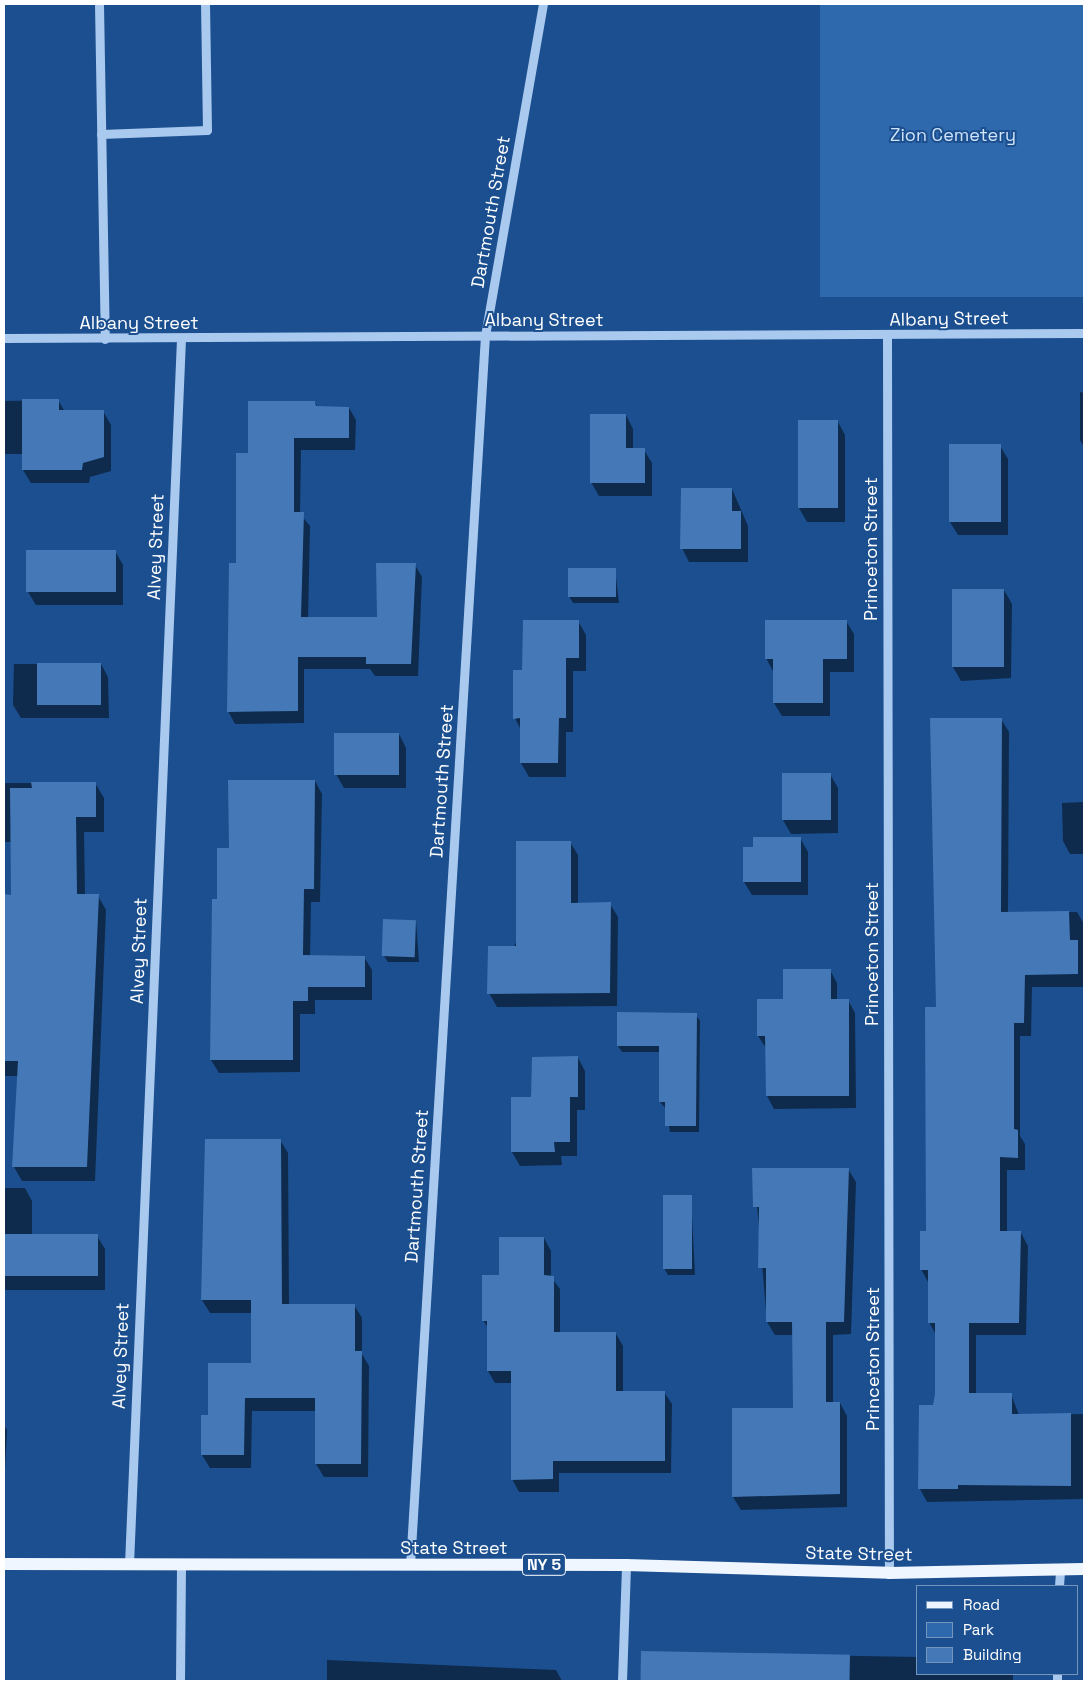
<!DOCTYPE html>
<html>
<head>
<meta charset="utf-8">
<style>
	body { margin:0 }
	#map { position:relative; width:1088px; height:1685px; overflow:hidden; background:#1b4f8f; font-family:"Space Grotesk",sans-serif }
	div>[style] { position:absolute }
	.green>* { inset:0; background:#2e69ad; transform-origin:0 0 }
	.shadow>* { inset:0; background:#0007 }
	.building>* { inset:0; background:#4478b7; transform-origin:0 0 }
	.minor>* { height:9px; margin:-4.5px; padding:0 4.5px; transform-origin:4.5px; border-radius:4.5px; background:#a9c9ee }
	.major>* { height:12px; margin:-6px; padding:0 6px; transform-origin:6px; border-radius:6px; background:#f0f6ff }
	span { translate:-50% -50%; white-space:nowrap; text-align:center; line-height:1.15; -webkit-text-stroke:4px #1b4f8f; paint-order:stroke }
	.shield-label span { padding:1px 4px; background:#1b4f8f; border:1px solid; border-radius:4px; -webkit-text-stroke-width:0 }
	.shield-label { font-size:16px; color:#fff; font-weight:700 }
	.park-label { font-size:18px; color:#cfe3fa }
	.street-label { font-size:18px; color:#fff }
	.frame { position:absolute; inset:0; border:5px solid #fff; pointer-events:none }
	.legend { position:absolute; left:916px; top:1585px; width:162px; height:90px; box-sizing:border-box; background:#1b4f8f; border:1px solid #7695bc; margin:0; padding:6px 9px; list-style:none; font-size:15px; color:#fff }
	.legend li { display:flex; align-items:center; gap:10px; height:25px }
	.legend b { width:25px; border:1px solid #7695bc }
</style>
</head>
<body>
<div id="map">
	<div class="green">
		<div style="left:820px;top:4px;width:264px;height:293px"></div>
	</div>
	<div class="shadow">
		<div style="clip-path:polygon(1080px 392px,1084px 393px,1084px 447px,1080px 440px)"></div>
		<div style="clip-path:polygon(58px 400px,65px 412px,103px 411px,111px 425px,111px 471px,90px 477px,89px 483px,31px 483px,23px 470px,23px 454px,4px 454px,4px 401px)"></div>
		<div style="clip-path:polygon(315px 402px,318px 408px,349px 408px,356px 420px,355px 450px,301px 450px,300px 514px,310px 526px,308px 619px,378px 619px,415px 565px,422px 577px,418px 676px,375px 676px,370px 669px,304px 669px,304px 723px,235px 724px,228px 711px,249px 454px)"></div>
		<div style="clip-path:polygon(626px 415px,633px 429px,633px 449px,644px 450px,652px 463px,652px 496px,599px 496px,591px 482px)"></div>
		<div style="clip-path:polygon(799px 422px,838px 422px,845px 435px,845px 522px,807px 522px,799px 508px)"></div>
		<div style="clip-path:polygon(1000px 446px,1008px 459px,1008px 535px,958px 535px,950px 522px)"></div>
		<div style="clip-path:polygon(732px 489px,748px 526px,748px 562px,689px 562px,682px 548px)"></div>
		<div style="clip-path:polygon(115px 551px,123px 565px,123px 605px,36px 605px,28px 592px)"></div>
		<div style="clip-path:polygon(615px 569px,619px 603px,573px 603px,569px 596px)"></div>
		<div style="clip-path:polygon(953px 590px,1004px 590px,1012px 604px,1011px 678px,961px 681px,953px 667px)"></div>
		<div style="clip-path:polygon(578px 621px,586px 635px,586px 671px,573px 671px,573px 732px,566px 732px,566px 777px,529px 777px,521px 763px,521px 730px,515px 718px,523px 672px)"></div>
		<div style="clip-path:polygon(846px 621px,854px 634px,854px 672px,830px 672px,830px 716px,782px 716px,774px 703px,774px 673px,766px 658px)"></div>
		<div style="clip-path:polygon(14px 664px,101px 664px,108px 677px,109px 718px,21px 718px,13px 705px)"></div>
		<div style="clip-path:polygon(1001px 719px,1009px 732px,1008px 913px,1077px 912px,1084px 924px,1084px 987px,1032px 987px,1031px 1036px,1020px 1036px,1020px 1136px,1025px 1144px,1025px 1170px,1007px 1170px,1007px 1233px,1021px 1233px,1028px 1246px,1026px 1335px,976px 1335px,976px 1394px,1011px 1394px,1019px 1415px,1084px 1414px,1084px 1499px,927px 1502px,920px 1489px,937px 1394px,936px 1335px,929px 1322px,928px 1282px,921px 1269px,928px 1233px,937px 1008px)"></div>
		<div style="clip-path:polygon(399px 734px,406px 748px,406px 788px,344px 788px,336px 774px)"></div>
		<div style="clip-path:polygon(830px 774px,838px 788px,838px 833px,791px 834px,783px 820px)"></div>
		<div style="clip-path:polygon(315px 781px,322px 794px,320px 902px,311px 902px,310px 957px,364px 957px,372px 970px,372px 1000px,315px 1000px,315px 1014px,300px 1014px,300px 1072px,219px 1073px,211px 1060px,218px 900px,230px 849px)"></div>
		<div style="clip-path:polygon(4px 783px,95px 783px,104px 798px,104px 832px,84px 832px,85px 896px,98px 896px,106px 910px,95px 1181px,22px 1181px,14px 1167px,20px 1076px,4px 1076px,4px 896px,12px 896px,12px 842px,4px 842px)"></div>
		<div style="clip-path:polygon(1084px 802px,1084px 854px,1070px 854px,1063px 841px,1062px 803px)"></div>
		<div style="clip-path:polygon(800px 838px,808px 852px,808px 895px,752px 895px,744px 882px,754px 848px)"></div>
		<div style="clip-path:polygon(570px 842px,578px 855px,578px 904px,610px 904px,618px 917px,617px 1006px,497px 1007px,489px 993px)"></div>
		<div style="clip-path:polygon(416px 921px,419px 962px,388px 962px,384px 956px)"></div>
		<div style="clip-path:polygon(830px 970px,837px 983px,837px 1000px,848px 1000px,855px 1013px,856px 1108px,774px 1109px,767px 1096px,766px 1048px,758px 1036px,784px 1000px)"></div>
		<div style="clip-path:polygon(696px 1015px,700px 1021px,699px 1132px,670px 1132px,666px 1109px,660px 1102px,661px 1052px,622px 1052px,618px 1046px)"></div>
		<div style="clip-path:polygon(578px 1058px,585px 1071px,585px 1110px,577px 1110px,577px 1156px,561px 1156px,562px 1165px,520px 1166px,512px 1152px,533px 1099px)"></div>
		<div style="clip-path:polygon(280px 1140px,288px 1153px,289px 1305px,354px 1305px,362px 1318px,362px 1354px,369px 1366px,368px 1477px,324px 1477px,316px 1464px,317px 1411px,252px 1411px,251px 1468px,210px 1468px,202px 1455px,202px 1416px,209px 1416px,252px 1364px,252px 1313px,210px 1313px,202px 1300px)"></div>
		<div style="clip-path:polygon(848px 1169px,856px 1182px,851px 1334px,833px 1335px,833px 1403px,840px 1403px,847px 1416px,847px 1507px,741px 1510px,733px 1497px,794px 1409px,793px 1335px,775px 1335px,767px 1322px,754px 1170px)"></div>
		<div style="clip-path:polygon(4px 1188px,25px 1188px,32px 1201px,32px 1236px,97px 1236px,105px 1249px,105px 1290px,4px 1290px)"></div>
		<div style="clip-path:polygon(691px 1196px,695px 1275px,668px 1275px,664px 1268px)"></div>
		<div style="clip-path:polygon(544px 1238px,551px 1251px,551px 1277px,560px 1289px,560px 1333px,616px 1334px,623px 1346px,623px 1392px,664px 1392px,672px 1404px,671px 1473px,559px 1473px,559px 1492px,519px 1492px,512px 1479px,512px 1383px,495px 1383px,488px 1371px,488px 1328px,483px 1320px,500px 1277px)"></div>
		<div style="clip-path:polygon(4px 1425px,7px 1430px,4px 1489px)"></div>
		<div style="clip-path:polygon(642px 1652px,917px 1657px,917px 1674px,1013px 1674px,1013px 1681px,641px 1681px)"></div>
		<div style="clip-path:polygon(327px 1660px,556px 1670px,562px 1681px,327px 1681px)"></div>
	</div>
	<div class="building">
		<div style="clip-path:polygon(22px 399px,59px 399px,59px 410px,104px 410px,104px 457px,83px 463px,82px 470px,22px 470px)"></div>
		<div style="clip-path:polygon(248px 401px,315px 401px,316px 406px,349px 407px,349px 438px,294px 438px,294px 512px,304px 512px,301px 617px,377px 617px,376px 563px,416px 563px,411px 664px,366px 664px,366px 657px,298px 657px,298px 711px,227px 712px,229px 563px,236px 563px,236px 453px,248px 453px)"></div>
		<div style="clip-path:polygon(590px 414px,626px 414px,626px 448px,645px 448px,645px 483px,590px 483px)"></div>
		<div style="left:838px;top:420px;width:88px;height:40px;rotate:90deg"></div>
		<div style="left:1001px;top:444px;width:78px;height:52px;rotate:90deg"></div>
		<div style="clip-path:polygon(681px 488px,732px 488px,732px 511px,741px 511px,741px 549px,680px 549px)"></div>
		<div style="left:26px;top:550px;width:90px;height:42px"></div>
		<div style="left:568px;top:568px;width:48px;height:29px"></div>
		<div style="left:952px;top:589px;width:52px;height:78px"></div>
		<div style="clip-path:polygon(523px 620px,579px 620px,579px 658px,566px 658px,566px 718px,559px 718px,558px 763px,520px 763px,520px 718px,513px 719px,513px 670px,522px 670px)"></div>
		<div style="clip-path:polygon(765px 620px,847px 620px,847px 659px,823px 659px,823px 703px,773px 703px,773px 659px,765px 659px)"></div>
		<div style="left:37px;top:663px;width:64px;height:42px"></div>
		<div style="clip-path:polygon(930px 718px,1002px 718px,1001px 912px,1069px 911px,1070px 940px,1078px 940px,1078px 974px,1025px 975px,1024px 1023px,1014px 1023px,1014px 1129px,1018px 1130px,1018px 1158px,1000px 1157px,1000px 1231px,1021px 1231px,1019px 1323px,969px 1323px,969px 1393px,1012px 1393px,1012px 1414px,1071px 1413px,1071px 1486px,958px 1485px,958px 1489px,918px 1489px,919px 1405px,933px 1405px,935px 1394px,935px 1323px,928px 1323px,928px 1270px,920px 1270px,920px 1231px,926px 1231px,925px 1007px,936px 1007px)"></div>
		<div style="left:334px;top:733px;width:65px;height:42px"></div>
		<div style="left:782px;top:773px;width:49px;height:47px"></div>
		<div style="clip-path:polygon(228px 780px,315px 780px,314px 889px,304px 889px,303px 955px,365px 956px,365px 987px,308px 987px,308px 1001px,293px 1001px,293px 1060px,210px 1060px,212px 899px,217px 899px,217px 848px,229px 848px)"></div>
		<div style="clip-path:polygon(31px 782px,96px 782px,96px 817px,76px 817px,77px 894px,99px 894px,87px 1167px,12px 1167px,18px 1061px,4px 1061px,4px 894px,11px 895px,10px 788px,32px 788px)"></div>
		<div style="clip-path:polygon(753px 837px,801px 837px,801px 882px,743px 882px,743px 847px,753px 847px)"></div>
		<div style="clip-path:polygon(516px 841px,571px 841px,571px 903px,611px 902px,610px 993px,487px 994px,488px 946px,516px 946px)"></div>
		<div style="left:383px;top:919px;width:33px;height:37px;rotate:2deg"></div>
		<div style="clip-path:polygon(783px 969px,831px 969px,831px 999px,849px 999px,849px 1096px,766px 1096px,765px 1036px,757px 1036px,757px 999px,783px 999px)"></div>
		<div style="clip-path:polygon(617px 1012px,697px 1013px,696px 1126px,665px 1126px,665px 1102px,659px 1102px,659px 1046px,617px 1046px)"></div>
		<div style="clip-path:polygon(578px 1056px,578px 1097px,570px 1097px,570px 1142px,554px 1142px,555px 1152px,511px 1152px,511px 1097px,531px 1097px,532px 1057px)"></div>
		<div style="clip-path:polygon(205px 1139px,281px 1139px,282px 1304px,355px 1304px,355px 1351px,362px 1351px,361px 1464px,315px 1464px,315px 1398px,245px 1398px,244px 1455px,201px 1455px,201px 1415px,208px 1415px,208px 1363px,251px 1363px,251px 1300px,201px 1300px)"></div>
		<div style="clip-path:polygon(752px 1168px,849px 1168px,844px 1322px,826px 1322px,826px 1402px,840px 1402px,840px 1494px,732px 1497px,732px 1408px,793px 1408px,792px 1322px,766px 1322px,766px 1268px,758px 1268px,759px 1207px,753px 1207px)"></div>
		<div style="left:663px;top:1195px;width:29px;height:74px"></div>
		<div style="left:98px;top:1234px;width:42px;height:94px;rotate:90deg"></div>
		<div style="clip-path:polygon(499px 1237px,544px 1237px,544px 1275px,554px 1276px,554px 1332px,616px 1332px,616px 1391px,665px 1391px,665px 1461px,553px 1461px,553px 1479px,511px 1480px,511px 1371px,487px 1371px,487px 1321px,482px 1321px,482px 1275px,499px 1275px)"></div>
		<div style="left:641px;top:1651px;width:209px;height:30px;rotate:1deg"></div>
	</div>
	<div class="minor">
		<div style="left:99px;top:4px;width:335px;rotate:89deg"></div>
		<div style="left:101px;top:134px;width:106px;rotate:-2.2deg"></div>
		<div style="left:207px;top:130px;width:126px;rotate:-90.9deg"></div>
		<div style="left:887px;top:336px;width:1237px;rotate:89.91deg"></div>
		<div style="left:4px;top:338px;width:1080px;rotate:-0.27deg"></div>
		<div style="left:129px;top:1564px;width:1225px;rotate:-87.57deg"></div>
		<div style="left:410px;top:1565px;width:1231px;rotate:-86.51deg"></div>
		<div style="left:485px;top:336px;width:337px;rotate:-80.1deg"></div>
		<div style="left:1059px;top:1586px;width:16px;rotate:-86deg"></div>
		<div style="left:180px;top:1681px;width:117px;rotate:-89.5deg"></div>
		<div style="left:622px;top:1681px;width:116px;rotate:-88deg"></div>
		<div style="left:1057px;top:1681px;width:7px;rotate:-90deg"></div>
	</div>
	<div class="major">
		<div style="left:4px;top:1564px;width:622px;rotate:0.09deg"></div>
		<div style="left:626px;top:1565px;width:263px;rotate:1.7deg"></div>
		<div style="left:889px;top:1573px;width:195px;rotate:-1.2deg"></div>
	</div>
	<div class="shield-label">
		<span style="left:544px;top:1565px">NY 5</span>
	</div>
	<div class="park-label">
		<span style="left:953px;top:135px">Zion Cemetery</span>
	</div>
	<div class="street-label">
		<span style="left:491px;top:212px;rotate:-80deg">Dartmouth Street</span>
		<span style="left:949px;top:319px;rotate:-1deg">Albany Street</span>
		<span style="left:544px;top:320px">Albany Street</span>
		<span style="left:139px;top:323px">Albany Street</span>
		<span style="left:156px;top:547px;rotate:-88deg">Alvey Street</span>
		<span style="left:871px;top:549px;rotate:-90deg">Princeton Street</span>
		<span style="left:442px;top:781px;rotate:-86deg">Dartmouth Street</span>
		<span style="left:139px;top:951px;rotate:-88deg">Alvey Street</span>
		<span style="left:872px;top:954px;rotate:-90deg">Princeton Street</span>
		<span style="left:417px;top:1186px;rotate:-86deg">Dartmouth Street</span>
		<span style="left:121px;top:1356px;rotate:-88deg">Alvey Street</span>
		<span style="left:873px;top:1359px;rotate:-90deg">Princeton Street</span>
		<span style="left:454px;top:1548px">State Street</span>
		<span style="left:859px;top:1554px;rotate:1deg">State Street</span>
	</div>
	<div class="frame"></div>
	<ul class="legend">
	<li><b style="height:6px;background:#f0f6ff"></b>Road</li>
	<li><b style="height:14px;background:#2e69ad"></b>Park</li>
	<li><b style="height:14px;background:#4478b7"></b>Building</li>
	</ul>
</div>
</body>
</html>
